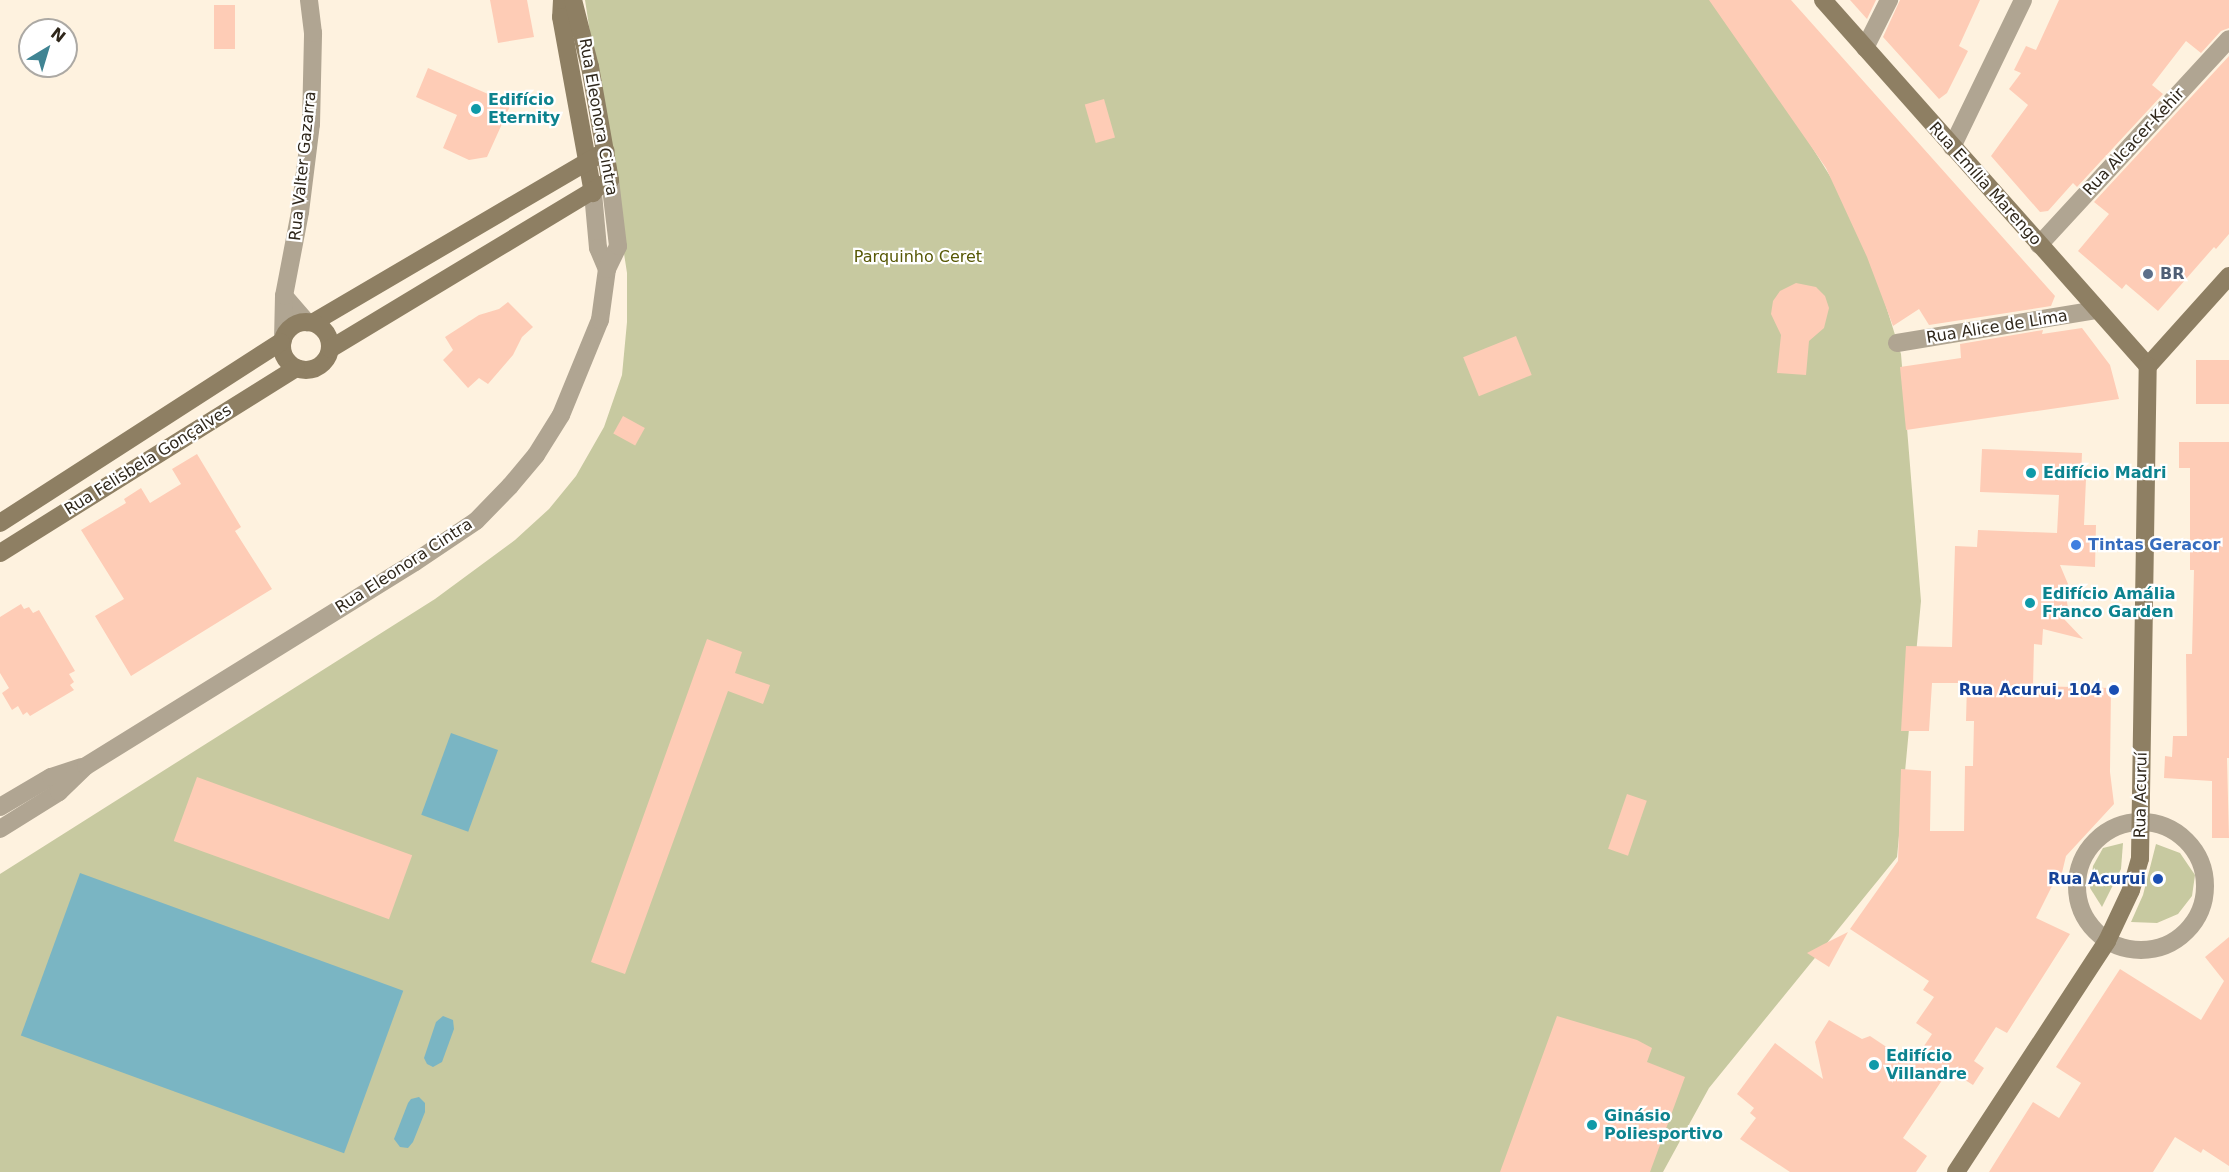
<!DOCTYPE html>
<html>
<head>
<meta charset="utf-8">
<style>
	body { margin:0 }
	#map { position:relative; width:2229px; height:1172px; overflow:hidden; background:#fef2df; font-family:"DejaVu Sans",sans-serif }
	div>[style] { position:absolute }
	.green>* { inset:0; background:#c7c9a0 }
	.water>* { inset:0; background:#7ab5c3; transform-origin:0 0 }
	.building>* { inset:0; background:#feccb6; transform-origin:0 0 }
	.street>* { height:18px; margin:-9px; padding:0 9px; transform-origin:9px; border-radius:9px; background:#b0a592 }
	.street>.ring { margin:-9px; padding:0; box-sizing:content-box; background:none; border:18px solid #b0a592; border-radius:50% }
	.secondary>* { height:18px; margin:-9px; padding:0 9px; transform-origin:9px; border-radius:9px; background:#8e7f63 }
	.secondary>.ring { margin:-9px; padding:0; box-sizing:content-box; background:none; border:18px solid #8e7f63; border-radius:50% }
	.dots>* { width:16px; height:16px; translate:-50% -50%; box-sizing:border-box; border:3px solid #fff; border-radius:50% }
	span { translate:-50% -50%; white-space:nowrap; text-align:center; line-height:1.15; -webkit-text-stroke:4.5px #fff; paint-order:stroke }
	.culture-label { font-size:16px; color:#0d838f; font-weight:700 }
	.left { translate:0 -50%; text-align:left }
	.street-label { font-size:16px; color:#2f271b }
	.park-label { font-size:16px; color:#575805 }
	.service-label { font-size:16px; color:#4e5e75; font-weight:700 }
	.shop-label { font-size:16px; color:#366cbe; font-weight:700 }
	.transit-label { font-size:16px; color:#164399; font-weight:700 }
	.right { translate:-100% -50%; text-align:right }
	.north { position:absolute; left:18px; top:18px; width:60px; height:60px; box-sizing:border-box; background:#fff; border:2px solid #aca9a4; border-radius:50%; rotate:38deg; font-size:16px; font-weight:700; line-height:24px; text-align:center; color:#2f271b }
	.north::after { content:''; display:block; margin:auto; width:21px; height:27px; background:#408493; clip-path:polygon(50% 0,100% 100%,50% 72%,0 100%) }
</style>
</head>
<body>
<div id="map">
	<div class="green">
		<div style="clip-path:polygon(585px 0,1711px 0,1789px 110px,1861px 226px,1901px 354px,1921px 601px,1897px 857px,1709px 1088px,1663px 1172px,0 1172px,0 874px,435px 599px,515px 540px,549px 509px,576px 476px,604px 427px,622px 375px,627px 322px,627px 273px)"></div>
		<div style="clip-path:polygon(2123px 843px,2121px 869px,2102px 907px,2090px 888px,2093px 866px,2103px 848px)"></div>
		<div style="clip-path:polygon(2156px 844px,2180px 853px,2195px 875px,2192px 896px,2178px 914px,2157px 923px,2131px 922px,2143px 895px)"></div>
	</div>
	<div class="water">
		<div style="left:451px;top:733px;width:50px;height:87px;rotate:20deg"></div>
		<div style="left:80px;top:873px;width:344px;height:173px;rotate:20deg"></div>
		<div style="clip-path:polygon(443px 1016px,453px 1020px,454px 1029px,442px 1062px,433px 1067px,427px 1064px,424px 1058px,436px 1022px)"></div>
		<div style="clip-path:polygon(419px 1097px,425px 1103px,425px 1112px,413px 1142px,408px 1148px,400px 1147px,394px 1139px,408px 1103px,411px 1099px)"></div>
	</div>
	<div class="building">
		<div style="clip-path:polygon(490px 0,527px 0,534px 37px,498px 43px)"></div>
		<div style="clip-path:polygon(1709px 0,1791px 0,2055px 296px,2051px 306px,1929px 325px,1919px 309px,1893px 326px,1867px 257px,1826px 168px)"></div>
		<div style="clip-path:polygon(1850px 0,1876px 0,1867px 19px)"></div>
		<div style="clip-path:polygon(1900px 0,1980px 0,1959px 46px,1968px 51px,1947px 93px,1939px 99px,1883px 37px)"></div>
		<div style="clip-path:polygon(2059px 0,2229px 0,2229px 28px,2221px 31px,2201px 53px,2186px 41px,2152px 85px,2163px 94px,2077px 187px,2073px 183px,2048px 211px,2040px 212px,1991px 156px,2028px 105px,2009px 89px,2021px 73px,2014px 70px,2026px 46px,2036px 50px)"></div>
		<div style="left:214px;top:5px;width:21px;height:44px"></div>
		<div style="clip-path:polygon(2229px 56px,2229px 234px,2216px 249px,2214px 247px,2158px 311px,2126px 284px,2122px 289px,2078px 251px,2109px 214px,2094px 202px)"></div>
		<div style="clip-path:polygon(428px 68px,511px 104px,487px 157px,469px 160px,443px 148px,457px 115px,416px 97px)"></div>
		<div style="left:1104px;top:99px;width:40px;height:20px;rotate:74deg"></div>
		<div style="clip-path:polygon(1796px 283px,1816px 287px,1825px 296px,1829px 308px,1824px 328px,1809px 341px,1806px 375px,1777px 373px,1781px 335px,1771px 314px,1773px 301px,1780px 291px)"></div>
		<div style="clip-path:polygon(508px 302px,533px 327px,522px 337px,513px 355px,488px 384px,479px 378px,468px 388px,443px 360px,453px 350px,445px 337px,479px 315px,499px 309px)"></div>
		<div style="clip-path:polygon(2082px 328px,2110px 365px,2119px 399px,1906px 430px,1900px 367px,1961px 358px,1960px 344px,2043px 330px,2042px 334px)"></div>
		<div style="left:1516px;top:336px;width:42px;height:57px;rotate:68deg"></div>
		<div style="left:2229px;top:360px;width:44px;height:33px;rotate:90deg"></div>
		<div style="left:623px;top:416px;width:25px;height:20px;rotate:29deg"></div>
		<div style="clip-path:polygon(2179px 442px,2229px 442px,2229px 758px,2227px 758px,2229px 838px,2212px 838px,2212px 781px,2164px 778px,2165px 756px,2172px 757px,2173px 736px,2187px 736px,2186px 654px,2192px 654px,2194px 570px,2190px 570px,2190px 468px,2179px 468px)"></div>
		<div style="clip-path:polygon(1982px 449px,2082px 453px,2081px 479px,2086px 479px,2084px 525px,2096px 525px,2095px 567px,2060px 565px,2068px 584px,2065px 590px,2068px 608px,2064px 619px,2083px 639px,2043px 629px,2042px 645px,2034px 644px,2033px 686px,2111px 688px,2110px 772px,2114px 804px,2066px 856px,2060px 881px,2055px 880px,2036px 918px,2070px 934px,2007px 1033px,1996px 1027px,1974px 1061px,1984px 1068px,1973px 1085px,1949px 1070px,1903px 1138px,1927px 1156px,1916px 1172px,1790px 1172px,1740px 1139px,1756px 1118px,1750px 1113px,1754px 1108px,1737px 1094px,1775px 1043px,1823px 1079px,1815px 1042px,1829px 1020px,1862px 1039px,1870px 1036px,1912px 1064px,1932px 1034px,1916px 1023px,1934px 997px,1923px 990px,1929px 981px,1850px 929px,1898px 861px,1901px 769px,1931px 771px,1930px 831px,1964px 831px,1965px 766px,1973px 766px,1974px 721px,1966px 721px,1967px 683px,1932px 683px,1929px 731px,1901px 731px,1906px 646px,1952px 647px,1955px 546px,1977px 547px,1978px 530px,2057px 533px,2059px 495px,1980px 492px)"></div>
		<div style="clip-path:polygon(197px 454px,241px 527px,235px 531px,272px 589px,131px 676px,95px 616px,124px 599px,81px 530px,126px 503px,124px 499px,141px 488px,150px 503px,181px 484px,172px 469px)"></div>
		<div style="clip-path:polygon(21px 604px,24px 609px,29px 607px,33px 613px,39px 610px,75px 671px,69px 674px,74px 682px,70px 685px,74px 690px,30px 716px,27px 712px,23px 715px,18px 706px,12px 710px,2px 693px,9px 688px,0 673px,0 617px)"></div>
		<div style="clip-path:polygon(707px 639px,742px 652px,735px 673px,770px 685px,763px 704px,728px 691px,625px 974px,591px 962px)"></div>
		<div style="left:197px;top:777px;width:229px;height:68px;rotate:20deg"></div>
		<div style="left:1627px;top:794px;width:21px;height:58px;rotate:19deg"></div>
		<div style="clip-path:polygon(1848px 932px,1829px 967px,1807px 953px,1822px 945px)"></div>
		<div style="clip-path:polygon(2229px 937px,2229px 1166px,2203px 1149px,2201px 1153px,2175px 1137px,2153px 1172px,1989px 1172px,2033px 1102px,2059px 1118px,2081px 1083px,2056px 1067px,2120px 969px,2201px 1020px,2224px 981px,2205px 957px)"></div>
		<div style="clip-path:polygon(1557px 1016px,1637px 1040px,1652px 1048px,1647px 1062px,1685px 1077px,1650px 1172px,1500px 1172px)"></div>
	</div>
	<div class="street">
		<div style="left:1865px;top:48px;width:54px;rotate:-63.4deg"></div>
		<div style="left:1952px;top:147px;width:163px;rotate:-64.2deg"></div>
		<div style="left:593px;top:193px;width:55px;rotate:84.8deg"></div>
		<div style="left:598px;top:248px;width:23px;rotate:67deg"></div>
		<div style="left:2039px;top:245px;width:280px;rotate:-47.3deg"></div>
		<div style="left:284px;top:296px;width:35px;rotate:49deg"></div>
		<div style="left:283px;top:340px;width:44px;rotate:-88.7deg"></div>
		<div style="left:284px;top:296px;width:86px;rotate:-79.2deg"></div>
		<div style="left:300px;top:212px;width:89px;rotate:-82.9deg"></div>
		<div style="left:311px;top:124px;width:91px;rotate:-88.7deg"></div>
		<div style="left:313px;top:33px;width:33px;rotate:-97deg"></div>
		<div style="left:1897px;top:343px;width:203px;rotate:-9.4deg"></div>
		<div style="left:0;top:807px;width:59px;rotate:-30.5deg"></div>
		<div style="left:51px;top:777px;width:32px;rotate:-18deg"></div>
		<div class="ring" style="left:2077px;top:822px;width:110px;height:110px"></div>
		<div style="left:0;top:829px;width:70px;rotate:-32.1deg"></div>
		<div style="left:59px;top:792px;width:37px;rotate:-44deg"></div>
		<div style="left:86px;top:766px;width:387px;rotate:-31.8deg"></div>
		<div style="left:415px;top:562px;width:73px;rotate:-33.9deg"></div>
		<div style="left:476px;top:521px;width:49px;rotate:-45.8deg"></div>
		<div style="left:510px;top:486px;width:40px;rotate:-50deg"></div>
		<div style="left:536px;top:455px;width:47px;rotate:-58deg"></div>
		<div style="left:561px;top:415px;width:103px;rotate:-67.7deg"></div>
		<div style="left:600px;top:320px;width:51px;rotate:-82.2deg"></div>
		<div style="left:607px;top:269px;width:25px;rotate:-64deg"></div>
		<div style="left:618px;top:246px;width:66px;rotate:-96.9deg"></div>
	</div>
	<div class="secondary">
		<div style="left:562px;top:0;width:17px;rotate:93deg"></div>
		<div style="left:561px;top:17px;width:179px;rotate:79.7deg"></div>
		<div style="left:1823px;top:0;width:489px;rotate:48.4deg"></div>
		<div style="left:314px;top:322px;width:338px;rotate:-30.4deg"></div>
		<div class="ring" style="left:282px;top:322px;width:30px;height:30px"></div>
		<div style="left:330px;top:349px;width:327px;rotate:-31.1deg"></div>
		<div style="left:610px;top:180px;width:115px;rotate:-100deg"></div>
		<div style="left:590px;top:67px;width:69px;rotate:-104.2deg"></div>
		<div style="left:2148px;top:366px;width:121px;rotate:-48deg"></div>
		<div style="left:0;top:523px;width:334px;rotate:-32.8deg"></div>
		<div style="left:0;top:553px;width:349px;rotate:-32deg"></div>
		<div style="left:1956px;top:1172px;width:276px;rotate:-56.8deg"></div>
		<div style="left:2107px;top:941px;width:56px;rotate:-64.8deg"></div>
		<div style="left:2131px;top:890px;width:33px;rotate:-74deg"></div>
		<div style="left:2140px;top:858px;width:492px;rotate:-89.1deg"></div>
	</div>
	<div class="dots">
		<div style="left:476px;top:109px;background:#0f9aa8"></div>
		<div style="left:2148px;top:274px;background:#5c6f8a"></div>
		<div style="left:2031px;top:473px;background:#0f9aa8"></div>
		<div style="left:2076px;top:545px;background:#3f7fe0"></div>
		<div style="left:2030px;top:603px;background:#0f9aa8"></div>
		<div style="left:2114px;top:690px;background:#1a4fb4"></div>
		<div style="left:2158px;top:879px;background:#1a4fb4"></div>
		<div style="left:1874px;top:1065px;background:#0f9aa8"></div>
		<div style="left:1592px;top:1125px;background:#0f9aa8"></div>
	</div>
	<div class="culture-label">
		<span class="left" style="left:488px;top:109px">Edifício<br>Eternity</span>
		<span class="left" style="left:2043px;top:473px">Edifício Madri</span>
		<span class="left" style="left:2042px;top:603px">Edifício Amália<br>Franco Garden</span>
		<span class="left" style="left:1886px;top:1065px">Edifício<br>Villandre</span>
		<span class="left" style="left:1604px;top:1125px">Ginásio<br>Poliesportivo</span>
	</div>
	<div class="street-label">
		<span style="left:598px;top:117px;rotate:80deg">Rua Eleonora Cintra</span>
		<span style="left:2134px;top:142px;rotate:-47deg">Rua Alcacer-Kehir</span>
		<span style="left:303px;top:166px;rotate:-84deg">Rua Valter Gazarra</span>
		<span style="left:1985px;top:184px;rotate:48deg">Rua Emília Marengo</span>
		<span style="left:1997px;top:327px;rotate:-9deg">Rua Alice de Lima</span>
		<span style="left:148px;top:460px;rotate:-32deg">Rua Felisbela Gonçalves</span>
		<span style="left:404px;top:566px;rotate:-33deg">Rua Eleonora Cintra</span>
		<span style="left:2141px;top:795px;rotate:-89deg">Rua Acuruí</span>
	</div>
	<div class="park-label">
		<span style="left:918px;top:257px">Parquinho Ceret</span>
	</div>
	<div class="service-label">
		<span class="left" style="left:2160px;top:274px">BR</span>
	</div>
	<div class="shop-label">
		<span class="left" style="left:2088px;top:545px">Tintas Geracor</span>
	</div>
	<div class="transit-label">
		<span class="right" style="left:2102px;top:690px">Rua Acurui, 104</span>
		<span class="right" style="left:2146px;top:879px">Rua Acurui</span>
	</div>
	<div class="north">N</div>
</div>
</body>
</html>
